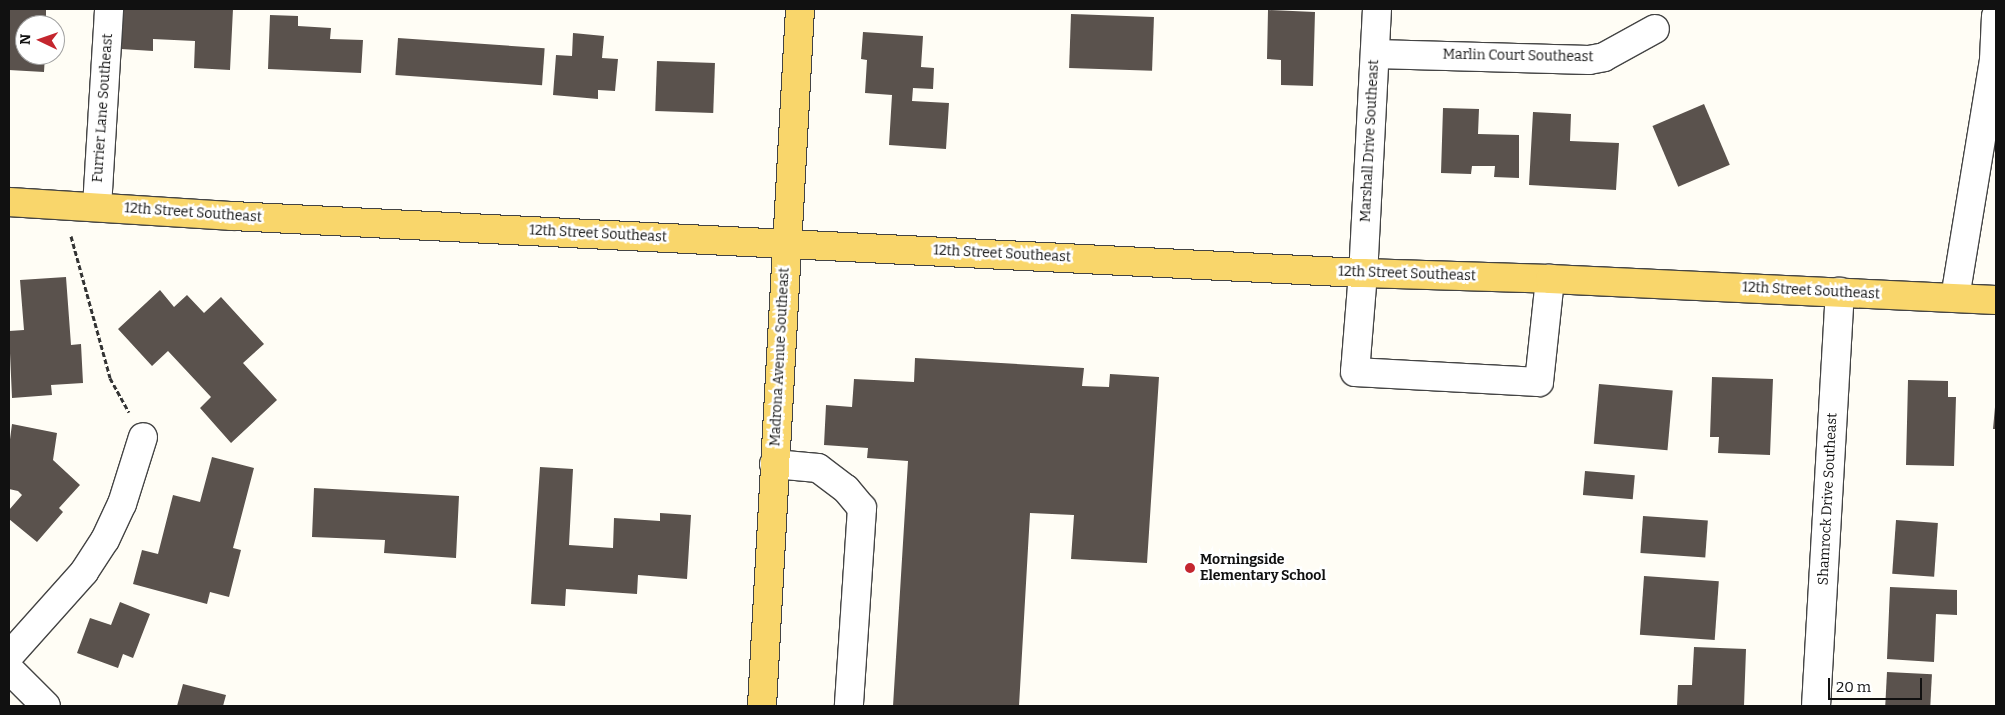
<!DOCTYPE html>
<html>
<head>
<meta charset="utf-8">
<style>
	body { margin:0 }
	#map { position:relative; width:2005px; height:715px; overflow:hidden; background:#fffdf5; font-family:Bitter,serif }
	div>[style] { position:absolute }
	.building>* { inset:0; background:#5a524d; transform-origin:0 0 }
	.path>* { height:3px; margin-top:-1.5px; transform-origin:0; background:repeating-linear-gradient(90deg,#333 0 5px,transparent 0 7.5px) }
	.roads { filter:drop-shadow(1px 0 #444) drop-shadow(-1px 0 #444) drop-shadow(0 1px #444) drop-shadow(0 -1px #444) }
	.minor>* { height:28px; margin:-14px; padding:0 14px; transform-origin:14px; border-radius:14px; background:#fff }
	.major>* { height:28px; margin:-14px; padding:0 14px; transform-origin:14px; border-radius:14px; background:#f9d66b }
	.dots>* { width:14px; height:14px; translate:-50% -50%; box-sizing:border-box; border:2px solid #fff; border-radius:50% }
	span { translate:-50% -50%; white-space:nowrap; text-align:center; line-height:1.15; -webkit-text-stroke:5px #fff; paint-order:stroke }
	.street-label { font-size:14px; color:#111 }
	.poi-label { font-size:14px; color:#111; font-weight:700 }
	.left { translate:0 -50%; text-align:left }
	.frame { position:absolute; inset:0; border:10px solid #111; pointer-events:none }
	.north { position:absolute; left:15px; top:15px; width:50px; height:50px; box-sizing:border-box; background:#fff; border:1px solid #a0a0a0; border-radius:50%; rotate:273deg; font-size:14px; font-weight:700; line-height:20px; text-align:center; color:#111 }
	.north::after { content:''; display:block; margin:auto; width:18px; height:22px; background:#c4262e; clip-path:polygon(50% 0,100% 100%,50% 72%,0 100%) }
	.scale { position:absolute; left:1828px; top:678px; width:94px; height:22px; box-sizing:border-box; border:2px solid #111; border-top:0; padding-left:6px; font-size:15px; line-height:18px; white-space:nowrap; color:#111; -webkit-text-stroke:4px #fff; paint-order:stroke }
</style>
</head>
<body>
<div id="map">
	<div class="building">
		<div style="clip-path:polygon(9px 9px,46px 10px,46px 25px,25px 25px,25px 55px,45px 55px,44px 72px,9px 70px)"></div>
		<div style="clip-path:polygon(122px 9px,233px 9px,230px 70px,194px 68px,195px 41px,153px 39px,153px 51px,121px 49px)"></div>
		<div style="clip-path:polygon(1268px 10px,1315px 12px,1313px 86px,1281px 85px,1281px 60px,1267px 59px)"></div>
		<div style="left:1071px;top:14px;width:83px;height:54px;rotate:2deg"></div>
		<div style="clip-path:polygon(270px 15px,298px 16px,298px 26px,331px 28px,330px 39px,363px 40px,361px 73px,268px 69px)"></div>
		<div style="clip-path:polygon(863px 32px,923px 36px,921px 67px,934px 68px,933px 89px,913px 88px,912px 101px,949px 103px,946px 149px,889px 145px,892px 95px,865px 93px,867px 60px,861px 59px)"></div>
		<div style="clip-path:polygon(573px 33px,604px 36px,602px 58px,618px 59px,615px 91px,598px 90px,598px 99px,553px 95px,556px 55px,572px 56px)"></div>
		<div style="left:398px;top:38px;width:147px;height:37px;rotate:4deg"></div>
		<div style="left:657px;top:61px;width:58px;height:50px;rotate:2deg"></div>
		<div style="left:1704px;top:104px;width:66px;height:56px;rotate:67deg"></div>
		<div style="clip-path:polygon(1443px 108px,1479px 109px,1478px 134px,1519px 135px,1519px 178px,1494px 177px,1495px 166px,1472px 166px,1471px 174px,1441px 173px)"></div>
		<div style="clip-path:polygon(1533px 112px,1571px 114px,1570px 141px,1619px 143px,1616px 190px,1529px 185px)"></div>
		<div style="clip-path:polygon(66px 277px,71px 345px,81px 344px,83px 383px,51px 385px,52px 395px,12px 398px,9px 331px,24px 330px,20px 280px)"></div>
		<div style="clip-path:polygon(160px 290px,174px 307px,187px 295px,204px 313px,221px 297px,264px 344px,243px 363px,277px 400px,231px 443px,200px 408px,211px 397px,168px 351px,152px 366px,118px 329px)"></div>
		<div style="clip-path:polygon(915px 358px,1084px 368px,1082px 386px,1109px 387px,1110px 374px,1159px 377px,1147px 563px,1071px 559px,1074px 515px,1030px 513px,1019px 706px,893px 706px,908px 461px,867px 458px,868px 448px,824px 445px,826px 405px,852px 407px,854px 379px,914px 382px)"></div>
		<div style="clip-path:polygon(1712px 377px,1773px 379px,1770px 455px,1718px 453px,1719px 437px,1710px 437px)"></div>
		<div style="clip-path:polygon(1908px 380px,1948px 381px,1948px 397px,1956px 397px,1954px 466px,1906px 465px)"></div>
		<div style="left:1599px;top:384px;width:74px;height:60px;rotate:5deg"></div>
		<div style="clip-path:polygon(1995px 407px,1996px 407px,1996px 429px,1993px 429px)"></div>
		<div style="clip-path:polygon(12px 424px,57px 433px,53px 460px,80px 485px,59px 508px,63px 512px,37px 542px,9px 519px,9px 510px,22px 495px,18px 491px,9px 489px,9px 447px)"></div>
		<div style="clip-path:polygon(212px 457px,254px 468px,233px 548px,241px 550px,229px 597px,210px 592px,207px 604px,133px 584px,142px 550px,158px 554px,173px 495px,200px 502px)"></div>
		<div style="clip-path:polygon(540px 467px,573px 469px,569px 545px,613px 548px,614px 518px,660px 521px,660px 513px,691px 515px,687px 579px,638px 575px,637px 594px,566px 589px,565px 606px,531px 604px)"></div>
		<div style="left:1585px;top:471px;width:50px;height:24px;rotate:5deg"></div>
		<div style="clip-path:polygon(314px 488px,459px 496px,456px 558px,384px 553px,385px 540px,312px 537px)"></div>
		<div style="left:1643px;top:516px;width:65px;height:37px;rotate:4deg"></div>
		<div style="left:1896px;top:520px;width:42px;height:54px;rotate:4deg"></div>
		<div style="left:1644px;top:576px;width:75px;height:59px;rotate:4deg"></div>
		<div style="clip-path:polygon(1890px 587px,1957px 590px,1957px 615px,1936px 614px,1934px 662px,1887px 659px)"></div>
		<div style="clip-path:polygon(120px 602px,150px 614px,133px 658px,123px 654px,118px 668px,77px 653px,90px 618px,111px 625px)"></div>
		<div style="clip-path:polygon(1694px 647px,1746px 649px,1744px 706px,1677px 706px,1678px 685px,1692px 685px)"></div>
		<div style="left:1887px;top:672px;width:45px;height:34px;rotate:3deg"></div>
		<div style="clip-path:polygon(183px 684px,226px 695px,223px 706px,177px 706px)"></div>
	</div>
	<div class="path">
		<div style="left:71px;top:236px;width:147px;rotate:74.6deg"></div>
		<div style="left:110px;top:378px;width:39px;rotate:61deg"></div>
	</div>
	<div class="roads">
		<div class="minor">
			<div style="left:1377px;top:9px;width:264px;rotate:93deg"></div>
			<div style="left:1363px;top:273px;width:99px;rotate:94.6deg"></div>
			<div style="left:1355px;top:372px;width:184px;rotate:3.1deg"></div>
			<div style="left:1539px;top:382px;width:104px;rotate:-83.9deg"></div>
			<div style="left:1375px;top:54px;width:214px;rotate:1.6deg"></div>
			<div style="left:1589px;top:60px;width:15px;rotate:-11deg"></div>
			<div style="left:1604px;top:57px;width:58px;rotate:-28.8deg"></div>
			<div style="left:97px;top:207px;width:198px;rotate:-86.5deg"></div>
			<div style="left:1955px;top:298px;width:241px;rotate:-80.7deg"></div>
			<div style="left:1994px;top:60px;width:44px;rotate:-87.4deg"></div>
			<div style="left:774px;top:464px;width:44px;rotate:5.2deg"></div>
			<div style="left:818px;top:468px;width:35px;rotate:37deg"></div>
			<div style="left:846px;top:489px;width:25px;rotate:50deg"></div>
			<div style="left:862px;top:508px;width:198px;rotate:93.8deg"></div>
			<div style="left:9px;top:656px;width:113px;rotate:-48.2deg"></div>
			<div style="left:84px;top:572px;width:38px;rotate:-57deg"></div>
			<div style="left:105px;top:540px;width:40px;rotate:-65deg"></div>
			<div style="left:122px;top:504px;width:70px;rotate:-72.6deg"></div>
			<div style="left:9px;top:669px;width:52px;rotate:45deg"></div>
			<div style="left:1816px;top:706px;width:415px;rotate:-86.7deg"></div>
		</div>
		<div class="major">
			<div style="left:9px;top:202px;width:223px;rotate:3.6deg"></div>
			<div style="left:232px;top:216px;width:1132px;rotate:2.89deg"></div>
			<div style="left:1363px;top:273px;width:187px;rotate:1.8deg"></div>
			<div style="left:1550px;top:279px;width:446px;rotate:2.7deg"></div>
			<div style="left:762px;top:706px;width:698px;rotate:-86.88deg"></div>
		</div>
	</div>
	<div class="dots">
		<div style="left:1190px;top:568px;background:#c4262e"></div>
	</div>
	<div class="street-label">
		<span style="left:1518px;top:56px;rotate:1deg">Marlin Court Southeast</span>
		<span style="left:103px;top:108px;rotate:-86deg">Furrier Lane Southeast</span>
		<span style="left:1370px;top:141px;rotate:-87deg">Marshall Drive Southeast</span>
		<span style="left:193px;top:213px;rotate:4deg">12th Street Southeast</span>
		<span style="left:598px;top:234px;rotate:3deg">12th Street Southeast</span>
		<span style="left:1002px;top:254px;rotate:3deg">12th Street Southeast</span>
		<span style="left:1407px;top:274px;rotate:2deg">12th Street Southeast</span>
		<span style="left:1811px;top:291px;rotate:3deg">12th Street Southeast</span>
		<span style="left:780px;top:357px;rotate:-87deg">Madrona Avenue Southeast</span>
		<span style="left:1828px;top:499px;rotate:-87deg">Shamrock Drive Southeast</span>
	</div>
	<div class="poi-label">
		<span class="left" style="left:1200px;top:568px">Morningside<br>Elementary School</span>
	</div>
	<div class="frame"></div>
	<div class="north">N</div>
	<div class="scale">20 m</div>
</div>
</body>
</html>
